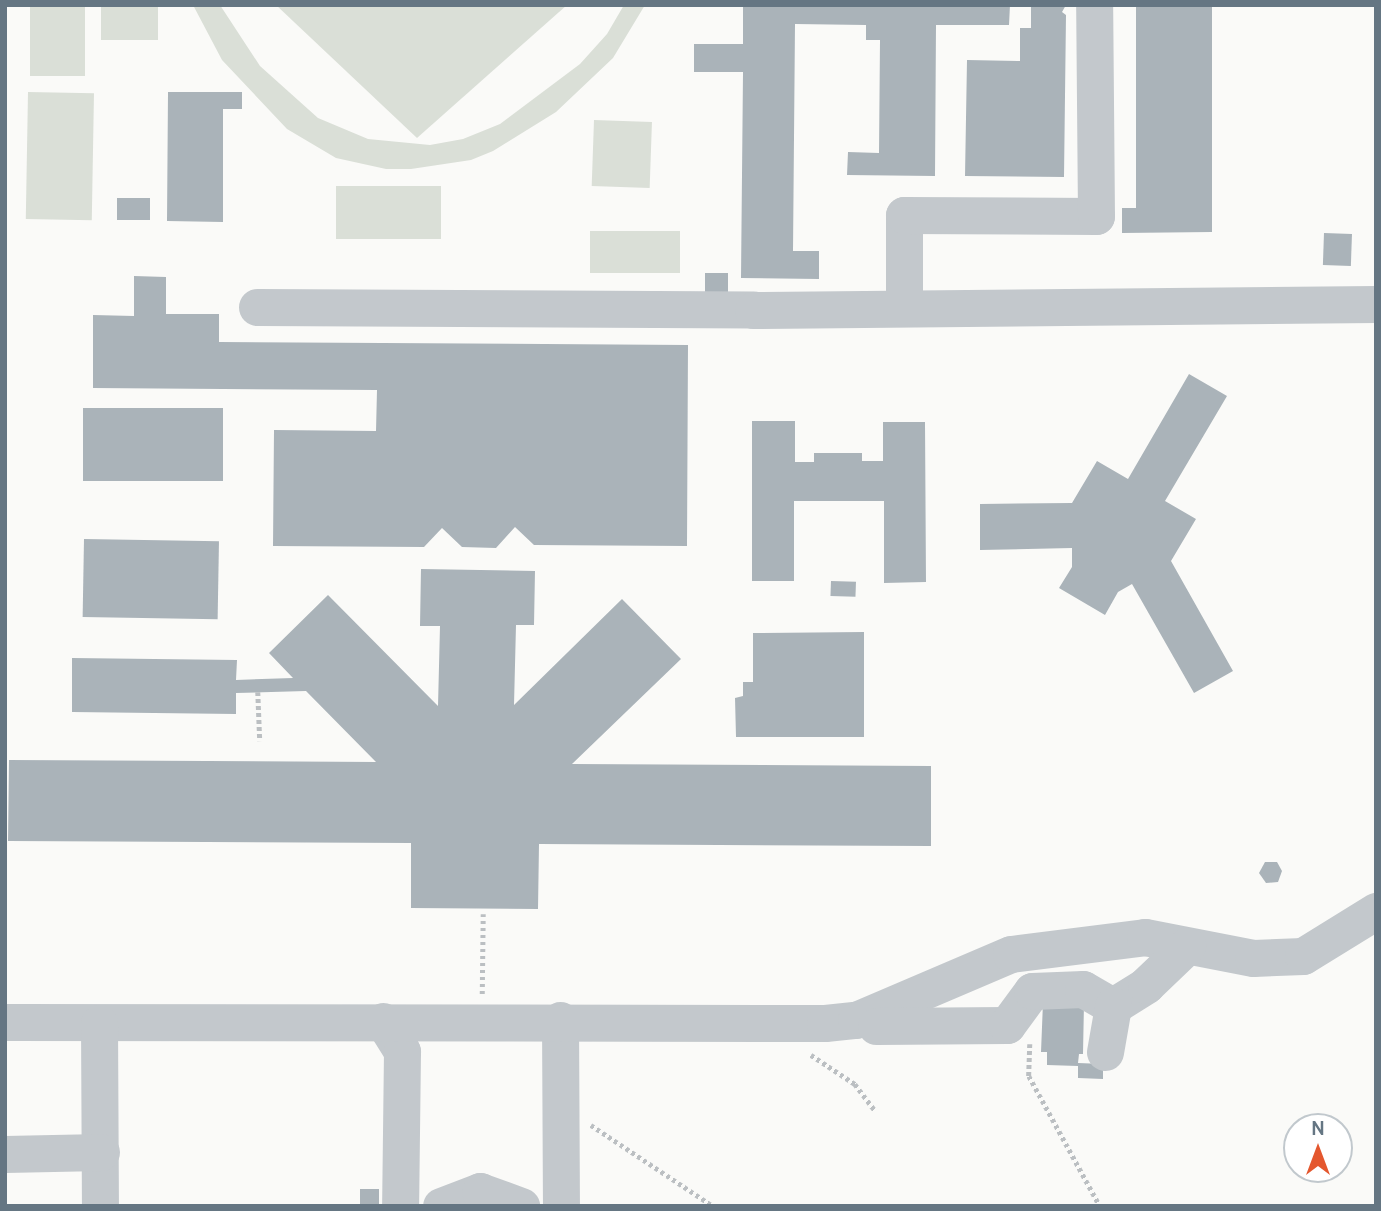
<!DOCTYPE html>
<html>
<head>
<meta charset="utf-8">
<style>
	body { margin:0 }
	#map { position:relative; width:1381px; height:1211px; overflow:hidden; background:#fafaf8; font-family:Cabin,sans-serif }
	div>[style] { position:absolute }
	.green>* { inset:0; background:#dadfd7; transform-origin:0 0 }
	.building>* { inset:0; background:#aab3b9; transform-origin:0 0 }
	.path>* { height:4.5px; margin-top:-2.25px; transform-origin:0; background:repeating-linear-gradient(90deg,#bbbfc2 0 3.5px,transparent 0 7px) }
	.minor>* { height:37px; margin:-18.5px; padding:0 18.5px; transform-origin:18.5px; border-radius:18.5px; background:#c3c8cc }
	span { translate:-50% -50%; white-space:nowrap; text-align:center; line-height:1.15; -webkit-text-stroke:7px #fff; paint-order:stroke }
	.frame { position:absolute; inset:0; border:7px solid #657683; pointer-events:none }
	.north { position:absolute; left:1283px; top:1113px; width:70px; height:70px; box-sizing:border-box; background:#fff; border:2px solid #c1c8cd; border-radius:50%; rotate:0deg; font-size:19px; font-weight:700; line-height:28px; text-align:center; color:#657683 }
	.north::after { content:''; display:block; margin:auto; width:24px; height:32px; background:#e4572e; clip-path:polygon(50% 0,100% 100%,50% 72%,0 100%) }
</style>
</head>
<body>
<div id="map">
	<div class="green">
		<div style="left:30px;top:5px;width:55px;height:71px"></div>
		<div style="left:101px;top:5px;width:57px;height:35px"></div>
		<div style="clip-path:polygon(193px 5px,220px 5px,260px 66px,318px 118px,368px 139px,430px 145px,463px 139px,500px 124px,580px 64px,607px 34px,624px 5px,645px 5px,613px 58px,556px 112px,493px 151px,471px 160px,411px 169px,386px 169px,336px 158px,287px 129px,222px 60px)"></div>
		<div style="clip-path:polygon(276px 5px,567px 5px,417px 138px)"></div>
		<div style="left:28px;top:92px;width:66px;height:127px;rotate:1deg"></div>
		<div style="left:594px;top:120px;width:58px;height:66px;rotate:2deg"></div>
		<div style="left:336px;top:186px;width:105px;height:53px"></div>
		<div style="left:590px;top:231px;width:90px;height:42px"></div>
	</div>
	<div class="building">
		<div style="clip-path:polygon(743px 5px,1010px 5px,1009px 25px,936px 25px,935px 176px,847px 175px,848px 152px,879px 153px,880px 40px,866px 40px,866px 25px,795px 24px,793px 251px,819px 251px,819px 279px,741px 278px,743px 72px,694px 72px,694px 44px,743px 44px)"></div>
		<div style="clip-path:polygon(1066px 5px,1062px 12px,1066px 15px,1064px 177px,965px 176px,967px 60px,1020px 61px,1020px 28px,1031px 28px,1031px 6px)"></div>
		<div style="clip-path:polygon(1136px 5px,1212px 5px,1212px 232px,1122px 233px,1122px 208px,1136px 208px)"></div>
		<div style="clip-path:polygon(168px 92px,242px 92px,242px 109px,223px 109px,223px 222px,167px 221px)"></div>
		<div style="left:117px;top:198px;width:33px;height:22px"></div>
		<div style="left:1324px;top:233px;width:28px;height:32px;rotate:2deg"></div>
		<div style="left:705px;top:273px;width:23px;height:25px"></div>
		<div style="clip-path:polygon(134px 276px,166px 277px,166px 314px,219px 314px,219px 342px,688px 345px,687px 546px,534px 545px,515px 527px,496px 548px,462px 547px,442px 528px,424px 547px,273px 546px,274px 430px,376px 431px,377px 390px,93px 388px,93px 315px,134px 316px)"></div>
		<div style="clip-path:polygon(1189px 374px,1227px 396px,1165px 501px,1196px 519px,1171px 561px,1233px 671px,1194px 693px,1132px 584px,1118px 592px,1105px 615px,1059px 588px,1072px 567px,1072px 548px,980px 550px,980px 504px,1072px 503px,1097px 461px,1128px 479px)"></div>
		<div style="left:83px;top:408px;width:140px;height:73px"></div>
		<div style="clip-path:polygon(752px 421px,795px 421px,795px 462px,814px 462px,814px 453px,862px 453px,862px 461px,883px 461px,883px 422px,925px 422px,926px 582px,884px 583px,884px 501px,794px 501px,794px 581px,752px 581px)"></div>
		<div style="left:84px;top:539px;width:135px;height:78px;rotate:1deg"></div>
		<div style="clip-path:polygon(421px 569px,535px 571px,534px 625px,516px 625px,514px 705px,622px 599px,681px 659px,572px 764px,931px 766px,931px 846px,539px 844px,538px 909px,411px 908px,411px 843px,8px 841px,9px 760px,376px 762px,306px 691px,236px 693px,236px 714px,72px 712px,72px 658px,237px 660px,236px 680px,293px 678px,269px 653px,328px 595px,438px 706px,440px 626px,420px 626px)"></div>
		<div style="left:831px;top:581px;width:25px;height:15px;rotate:2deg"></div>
		<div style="clip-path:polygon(864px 632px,864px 737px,736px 737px,735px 698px,743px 696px,743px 682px,753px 682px,753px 633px)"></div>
		<div style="clip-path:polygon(1265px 862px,1277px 862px,1282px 871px,1278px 882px,1266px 883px,1259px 873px)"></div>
		<div style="clip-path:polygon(1043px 1002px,1084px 1003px,1083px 1054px,1079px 1054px,1078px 1063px,1103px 1064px,1103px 1079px,1078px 1078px,1078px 1066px,1047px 1065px,1047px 1052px,1041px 1052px)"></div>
		<div style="left:360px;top:1189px;width:19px;height:17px"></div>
	</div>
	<div class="path">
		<div style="left:258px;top:692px;width:49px;rotate:87.7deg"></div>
		<div style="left:482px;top:994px;width:80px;rotate:-89.3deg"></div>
		<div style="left:1030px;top:1044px;width:32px;rotate:92deg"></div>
		<div style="left:1029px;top:1076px;width:148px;rotate:61.4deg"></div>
		<div style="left:811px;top:1055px;width:53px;rotate:33.4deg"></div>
		<div style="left:855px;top:1084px;width:34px;rotate:53deg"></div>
		<div style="left:591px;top:1125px;width:146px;rotate:33.6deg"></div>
	</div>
	<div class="minor">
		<div style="left:257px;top:307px;width:496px;rotate:0.3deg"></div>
		<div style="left:753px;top:310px;width:623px;rotate:-0.55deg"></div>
		<div style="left:904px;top:308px;width:93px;rotate:-90deg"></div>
		<div style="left:904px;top:215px;width:192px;rotate:0.3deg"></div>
		<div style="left:1096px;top:216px;width:211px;rotate:-90.5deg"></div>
		<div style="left:560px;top:1020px;width:186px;rotate:89.7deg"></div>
		<div style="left:383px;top:1021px;width:36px;rotate:58deg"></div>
		<div style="left:402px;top:1051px;width:155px;rotate:90.7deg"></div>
		<div style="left:5px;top:1022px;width:820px;rotate:0.07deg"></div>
		<div style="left:825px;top:1023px;width:31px;rotate:-6deg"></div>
		<div style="left:856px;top:1020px;width:168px;rotate:-23.1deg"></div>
		<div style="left:1011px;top:954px;width:135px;rotate:-7.2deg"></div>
		<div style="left:1145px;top:937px;width:110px;rotate:11deg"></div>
		<div style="left:1253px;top:958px;width:50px;rotate:-2.3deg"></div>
		<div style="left:1303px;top:956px;width:86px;rotate:-31.7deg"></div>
		<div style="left:99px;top:1023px;width:183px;rotate:89.7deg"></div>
		<div style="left:876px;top:1026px;width:131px;rotate:-0.4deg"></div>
		<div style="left:1007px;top:1025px;width:42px;rotate:-53.7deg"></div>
		<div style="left:1032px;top:991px;width:51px;rotate:-2.2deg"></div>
		<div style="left:1083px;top:989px;width:34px;rotate:30deg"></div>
		<div style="left:1113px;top:1006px;width:39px;rotate:-32deg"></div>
		<div style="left:1146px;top:985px;width:57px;rotate:-43.6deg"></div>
		<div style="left:1105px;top:1052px;width:47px;rotate:-80.1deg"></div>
		<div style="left:5px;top:1154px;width:96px;rotate:-1.2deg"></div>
		<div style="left:441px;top:1206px;width:42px;rotate:-21deg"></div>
		<div style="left:480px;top:1191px;width:44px;rotate:20.1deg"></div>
	</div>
	<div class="frame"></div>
	<div class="north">N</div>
</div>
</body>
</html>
